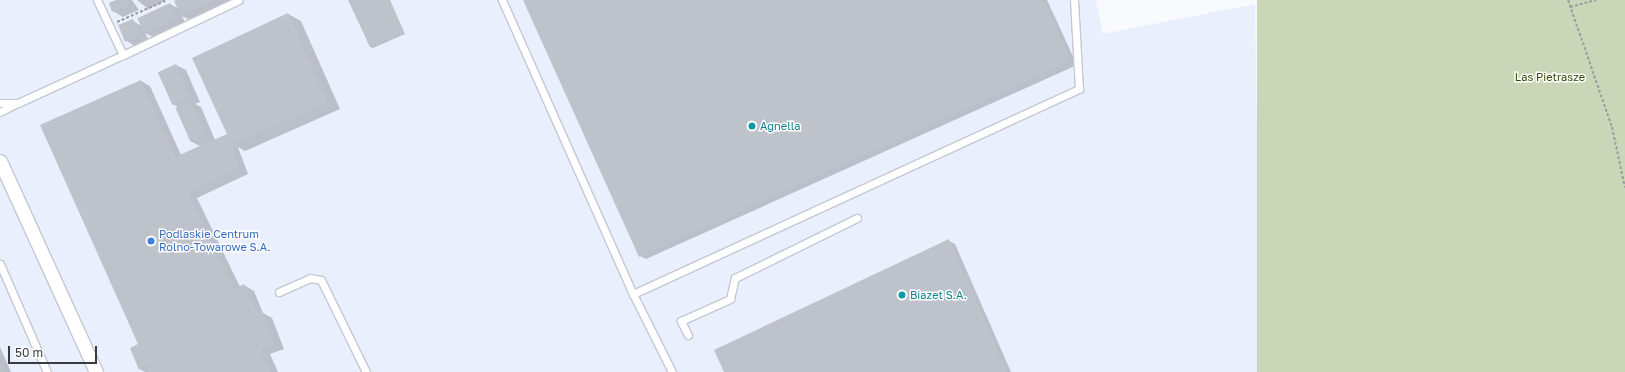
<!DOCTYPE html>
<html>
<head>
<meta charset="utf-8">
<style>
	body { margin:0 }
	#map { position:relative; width:1625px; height:372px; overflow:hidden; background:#f8fafe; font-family:"Golos Text",sans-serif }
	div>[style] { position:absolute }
	.built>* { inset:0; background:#e9effc }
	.green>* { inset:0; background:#c9d6b7; transform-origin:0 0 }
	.shadow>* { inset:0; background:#0003 }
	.building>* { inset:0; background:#bdc2cb; transform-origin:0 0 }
	.path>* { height:2px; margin-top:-1px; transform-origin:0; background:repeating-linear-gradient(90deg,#9b9da0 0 3px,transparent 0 5px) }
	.roads { filter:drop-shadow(1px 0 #c4c8d2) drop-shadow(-1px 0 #c4c8d2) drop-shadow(0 1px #c4c8d2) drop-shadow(0 -1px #c4c8d2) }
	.service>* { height:7px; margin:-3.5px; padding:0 3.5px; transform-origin:3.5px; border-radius:3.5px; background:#fff }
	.minor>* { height:13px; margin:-6.5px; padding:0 6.5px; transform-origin:6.5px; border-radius:6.5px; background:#fff }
	.dots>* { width:11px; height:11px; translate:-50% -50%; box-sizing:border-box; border:2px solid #fff; border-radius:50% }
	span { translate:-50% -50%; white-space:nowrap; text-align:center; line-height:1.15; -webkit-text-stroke:3px #fff; paint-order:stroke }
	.park-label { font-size:11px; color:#344700 }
	.culture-label { font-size:11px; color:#0d838f }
	.left { translate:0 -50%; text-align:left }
	.shop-label { font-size:11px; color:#366cbe }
	.scale { position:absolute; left:8px; top:346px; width:89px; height:18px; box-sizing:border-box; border:2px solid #393b3e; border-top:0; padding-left:5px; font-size:12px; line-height:14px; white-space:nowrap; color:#393b3e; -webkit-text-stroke:3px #fff; paint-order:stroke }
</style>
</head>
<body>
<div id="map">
	<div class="built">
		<div style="clip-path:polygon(0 0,1096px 0,1103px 34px,1255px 4px,1261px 372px,0 372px)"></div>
	</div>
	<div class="green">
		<div style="left:1257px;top:0;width:368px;height:372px"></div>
	</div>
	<div class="shadow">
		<div style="clip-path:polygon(119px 0,132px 0,139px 10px,123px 17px,113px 11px)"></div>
		<div style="clip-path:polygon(137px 0,166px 0,148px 9px)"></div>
		<div style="clip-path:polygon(179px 0,229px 0,231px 3px,192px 21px,182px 16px,186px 24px,155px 38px,145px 33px,149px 41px,136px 47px,127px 41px,133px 21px,142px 26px,170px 4px,179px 9px)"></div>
		<div style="clip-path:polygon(349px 0,390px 0,405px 34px,373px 48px,370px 47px)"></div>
		<div style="clip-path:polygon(524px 0,1047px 0,1077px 65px,646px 259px,640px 256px)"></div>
		<div style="clip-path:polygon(288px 14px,301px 21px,340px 109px,245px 151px,238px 147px,248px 174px,197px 198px,240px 287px,244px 285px,254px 291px,263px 313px,272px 318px,284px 349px,270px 354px,278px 372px,145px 372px,140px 369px,139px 345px,141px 81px,150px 86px,181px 155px,200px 146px,190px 141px,179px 108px,173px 104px,176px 65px,186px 70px,200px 102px,195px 104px,201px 107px,215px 140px,229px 136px)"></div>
		<div style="clip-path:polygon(949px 241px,955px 244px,1011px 372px,725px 372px)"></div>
		<div style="clip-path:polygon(0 347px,11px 372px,0 372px)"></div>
	</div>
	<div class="building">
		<div style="clip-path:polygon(116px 0,128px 0,130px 4px,112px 12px,109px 3px)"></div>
		<div style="clip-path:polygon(176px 0,217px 0,181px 16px,174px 1px)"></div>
		<div style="clip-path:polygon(348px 0,389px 0,403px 32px,370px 47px)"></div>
		<div style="clip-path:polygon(523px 0,1043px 0,1071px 61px,639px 257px)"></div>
		<div style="left:170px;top:3px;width:17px;height:36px;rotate:65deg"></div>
		<div style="clip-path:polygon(288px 13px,328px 102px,232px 145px,239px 168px,188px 193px,234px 289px,244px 284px,257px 312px,262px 311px,275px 344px,261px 349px,271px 372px,150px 372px,147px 366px,139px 370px,130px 348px,138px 344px,40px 125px,141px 80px,175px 157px,227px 134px,192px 58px)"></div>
		<div style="left:133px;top:19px;width:18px;height:16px;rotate:68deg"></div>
		<div style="left:176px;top:64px;width:36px;height:20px;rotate:66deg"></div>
		<div style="left:191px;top:101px;width:36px;height:17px;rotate:66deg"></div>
		<div style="clip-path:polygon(949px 239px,1007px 372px,724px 372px,714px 350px)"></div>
		<div style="clip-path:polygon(0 361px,5px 372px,0 372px)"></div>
	</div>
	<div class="path">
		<div style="left:1568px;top:0;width:134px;rotate:70.9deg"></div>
		<div style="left:1612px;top:127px;width:62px;rotate:78deg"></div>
		<div style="left:1570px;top:7px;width:27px;rotate:-15deg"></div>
		<div style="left:117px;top:22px;width:55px;rotate:-23.7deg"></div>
	</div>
	<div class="roads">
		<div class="service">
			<div style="left:502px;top:0;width:322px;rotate:66deg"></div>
			<div style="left:633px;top:294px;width:87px;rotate:63.4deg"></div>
			<div style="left:123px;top:55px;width:128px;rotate:-25.4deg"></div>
			<div style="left:0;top:103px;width:18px"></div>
			<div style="left:18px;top:103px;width:115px;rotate:-24.6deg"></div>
			<div style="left:123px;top:55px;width:61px;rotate:-115.3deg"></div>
			<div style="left:0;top:112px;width:19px;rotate:-28deg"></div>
			<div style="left:0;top:264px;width:118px;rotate:66.5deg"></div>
			<div style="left:279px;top:292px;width:34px;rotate:-24deg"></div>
			<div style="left:310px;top:278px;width:11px;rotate:10deg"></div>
			<div style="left:321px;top:280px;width:102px;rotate:63.9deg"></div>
			<div style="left:633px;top:294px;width:491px;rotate:-24.7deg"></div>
			<div style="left:1079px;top:89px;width:89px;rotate:-93.2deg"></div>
			<div style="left:688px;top:335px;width:16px;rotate:-117deg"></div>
			<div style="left:681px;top:321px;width:54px;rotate:-24.2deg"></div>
			<div style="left:730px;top:299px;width:22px;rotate:-77deg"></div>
			<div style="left:735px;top:278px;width:136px;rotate:-26.2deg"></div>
		</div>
		<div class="minor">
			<div style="left:0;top:161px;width:232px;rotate:65.5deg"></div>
		</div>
	</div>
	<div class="dots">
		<div style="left:752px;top:126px;background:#0f9aa8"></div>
		<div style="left:151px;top:241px;background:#3f7fe0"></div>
		<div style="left:902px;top:295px;background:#0f9aa8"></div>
	</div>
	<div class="park-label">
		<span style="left:1550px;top:77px">Las Pietrasze</span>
	</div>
	<div class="culture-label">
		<span class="left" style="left:760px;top:126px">Agnella</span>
		<span class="left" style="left:910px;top:295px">Biazet S.A.</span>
	</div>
	<div class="shop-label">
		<span class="left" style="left:159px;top:241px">Podlaskie Centrum<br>Rolno-Towarowe S.A.</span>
	</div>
	<div class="scale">50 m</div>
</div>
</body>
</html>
